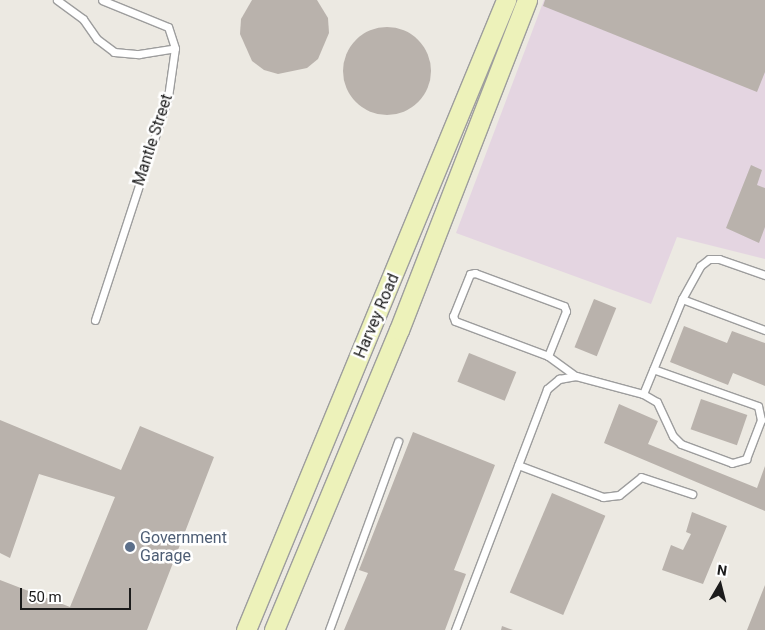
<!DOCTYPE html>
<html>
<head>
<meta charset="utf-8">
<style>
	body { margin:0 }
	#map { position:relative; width:765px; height:630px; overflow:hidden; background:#ece9e2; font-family:Roboto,sans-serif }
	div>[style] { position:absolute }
	.industrial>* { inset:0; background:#e4d5e1 }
	.building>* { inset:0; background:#b9b2ac; transform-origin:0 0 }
	.round { border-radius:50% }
	.roads { filter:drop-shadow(1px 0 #9d9d9d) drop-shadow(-1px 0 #9d9d9d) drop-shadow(0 1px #9d9d9d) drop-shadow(0 -1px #9d9d9d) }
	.lane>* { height:7px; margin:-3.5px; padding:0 3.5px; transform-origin:3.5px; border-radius:3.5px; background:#fff }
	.secondary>* { height:19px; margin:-9.5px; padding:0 9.5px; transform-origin:9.5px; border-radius:9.5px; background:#edf2ba }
	.dots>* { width:14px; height:14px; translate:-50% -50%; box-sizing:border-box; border:2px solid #fff; border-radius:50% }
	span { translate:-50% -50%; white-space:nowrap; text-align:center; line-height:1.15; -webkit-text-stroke:5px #fff; paint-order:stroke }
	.street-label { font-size:16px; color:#1c1c1c }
	.service-label { font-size:16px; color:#4e5e75 }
	.left { translate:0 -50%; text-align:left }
	.north { position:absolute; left:695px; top:560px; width:50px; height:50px; -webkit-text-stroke:4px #fff; paint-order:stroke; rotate:8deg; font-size:14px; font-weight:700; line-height:20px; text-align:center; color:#1c1c1c }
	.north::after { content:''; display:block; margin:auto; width:18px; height:22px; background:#1c1c1c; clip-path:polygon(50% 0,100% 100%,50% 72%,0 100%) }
	.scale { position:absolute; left:20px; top:588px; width:111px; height:22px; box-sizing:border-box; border:2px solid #1c1c1c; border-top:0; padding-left:6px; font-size:15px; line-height:18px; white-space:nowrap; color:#1c1c1c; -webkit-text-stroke:4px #fff; paint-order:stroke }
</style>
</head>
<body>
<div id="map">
	<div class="industrial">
		<div style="clip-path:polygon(544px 0,765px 0,765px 259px,677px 237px,651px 304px,456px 233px)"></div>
	</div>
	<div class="building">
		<div style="clip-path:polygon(252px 0,317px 0,328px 18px,329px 33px,318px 59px,307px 68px,278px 74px,264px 70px,252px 61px,240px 34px,241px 19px)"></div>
		<div style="clip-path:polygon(545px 0,765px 0,765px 72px,757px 92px,543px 6px)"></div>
		<div class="round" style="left:343px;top:27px;width:88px;height:88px"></div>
		<div style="clip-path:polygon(751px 165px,762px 170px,757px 185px,765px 188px,765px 227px,759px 243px,726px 228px)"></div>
		<div style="left:594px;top:299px;width:24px;height:52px;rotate:22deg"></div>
		<div style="clip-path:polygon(684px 326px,727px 343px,732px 331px,765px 343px,765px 386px,733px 373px,728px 385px,670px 362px)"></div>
		<div style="left:469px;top:353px;width:51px;height:31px;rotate:22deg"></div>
		<div style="left:701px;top:399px;width:49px;height:32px;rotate:19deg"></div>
		<div style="clip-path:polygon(619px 404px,658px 421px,648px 444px,757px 488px,765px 466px,765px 511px,604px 443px)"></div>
		<div style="clip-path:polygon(0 420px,121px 470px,140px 426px,214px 457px,147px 630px,0 630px,0 580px,70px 607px,115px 497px,39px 474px,10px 558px,0 553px)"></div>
		<div style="clip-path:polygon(413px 432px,495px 465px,454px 570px,466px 574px,445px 630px,344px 630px,368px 573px,359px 570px)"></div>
		<div style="left:552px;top:493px;width:58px;height:108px;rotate:23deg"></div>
		<div style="clip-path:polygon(692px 512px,727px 526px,703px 584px,662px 570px,671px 545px,683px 550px,691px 534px,686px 532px)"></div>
		<div style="clip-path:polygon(765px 585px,765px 630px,747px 630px)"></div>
		<div style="clip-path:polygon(502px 626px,513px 630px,501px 630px)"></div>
	</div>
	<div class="roads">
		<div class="lane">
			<div style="left:57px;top:0;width:32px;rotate:36deg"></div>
			<div style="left:83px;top:19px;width:24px;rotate:55deg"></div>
			<div style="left:97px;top:39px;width:21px;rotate:37deg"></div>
			<div style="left:114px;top:52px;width:25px;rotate:5deg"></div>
			<div style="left:139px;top:54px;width:36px;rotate:-9deg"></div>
			<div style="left:682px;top:299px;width:89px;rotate:20.5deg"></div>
			<div style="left:95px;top:320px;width:235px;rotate:-71.9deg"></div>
			<div style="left:168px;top:97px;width:49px;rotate:-81.9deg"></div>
			<div style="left:175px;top:48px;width:22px;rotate:-108deg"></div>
			<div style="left:168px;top:27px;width:71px;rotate:-157.8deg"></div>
			<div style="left:548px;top:356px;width:48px;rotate:-68.2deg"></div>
			<div style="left:566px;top:311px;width:5px;rotate:-112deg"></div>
			<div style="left:564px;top:306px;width:95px;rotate:-159.7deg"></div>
			<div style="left:475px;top:273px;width:5px;rotate:169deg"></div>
			<div style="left:470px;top:274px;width:45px;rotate:112deg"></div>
			<div style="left:453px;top:316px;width:5px;rotate:68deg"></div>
			<div style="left:455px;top:321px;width:99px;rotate:20.6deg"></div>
			<div style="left:548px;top:356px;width:34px;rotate:36deg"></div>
			<div style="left:643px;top:394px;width:16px;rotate:30deg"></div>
			<div style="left:657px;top:402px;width:38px;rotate:65deg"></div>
			<div style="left:673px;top:436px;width:11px;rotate:45deg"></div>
			<div style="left:681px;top:444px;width:54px;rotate:20.4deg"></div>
			<div style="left:732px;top:463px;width:15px;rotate:-16deg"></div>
			<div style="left:746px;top:459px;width:42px;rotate:-69deg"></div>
			<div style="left:761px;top:420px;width:14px;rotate:-102deg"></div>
			<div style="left:758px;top:406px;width:111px;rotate:-160.6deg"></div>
			<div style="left:518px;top:465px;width:91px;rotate:20.6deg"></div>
			<div style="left:603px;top:497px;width:16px;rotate:-7deg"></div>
			<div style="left:619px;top:495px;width:28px;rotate:-39deg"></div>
			<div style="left:641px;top:477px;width:54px;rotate:18.4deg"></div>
			<div style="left:329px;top:630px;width:201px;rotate:-69.9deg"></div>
			<div style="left:455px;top:630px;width:258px;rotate:-69.1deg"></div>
			<div style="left:547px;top:389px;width:16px;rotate:-40deg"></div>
			<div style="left:559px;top:379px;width:17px;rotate:-10deg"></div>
			<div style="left:576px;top:376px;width:69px;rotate:15deg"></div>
			<div style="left:643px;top:394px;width:103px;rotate:-67.7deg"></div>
			<div style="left:682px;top:299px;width:38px;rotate:-61deg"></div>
			<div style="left:700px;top:266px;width:11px;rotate:-38deg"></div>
			<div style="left:709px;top:259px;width:10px"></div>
			<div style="left:719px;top:259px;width:49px;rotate:19.2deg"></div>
		</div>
		<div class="secondary">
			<div style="left:246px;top:630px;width:682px;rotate:-67.57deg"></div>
			<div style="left:274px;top:630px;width:325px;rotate:-67.4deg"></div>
			<div style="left:399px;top:330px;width:354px;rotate:-68.8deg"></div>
		</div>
	</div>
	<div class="dots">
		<div style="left:130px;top:547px;background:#5c6f8a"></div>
	</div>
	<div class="street-label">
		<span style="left:153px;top:140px;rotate:-72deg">Mantle Street</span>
		<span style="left:377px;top:316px;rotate:-67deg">Harvey Road</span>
	</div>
	<div class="service-label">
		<span class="left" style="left:140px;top:547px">Government<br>Garage</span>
	</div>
	<div class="north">N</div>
	<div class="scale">50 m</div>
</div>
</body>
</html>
